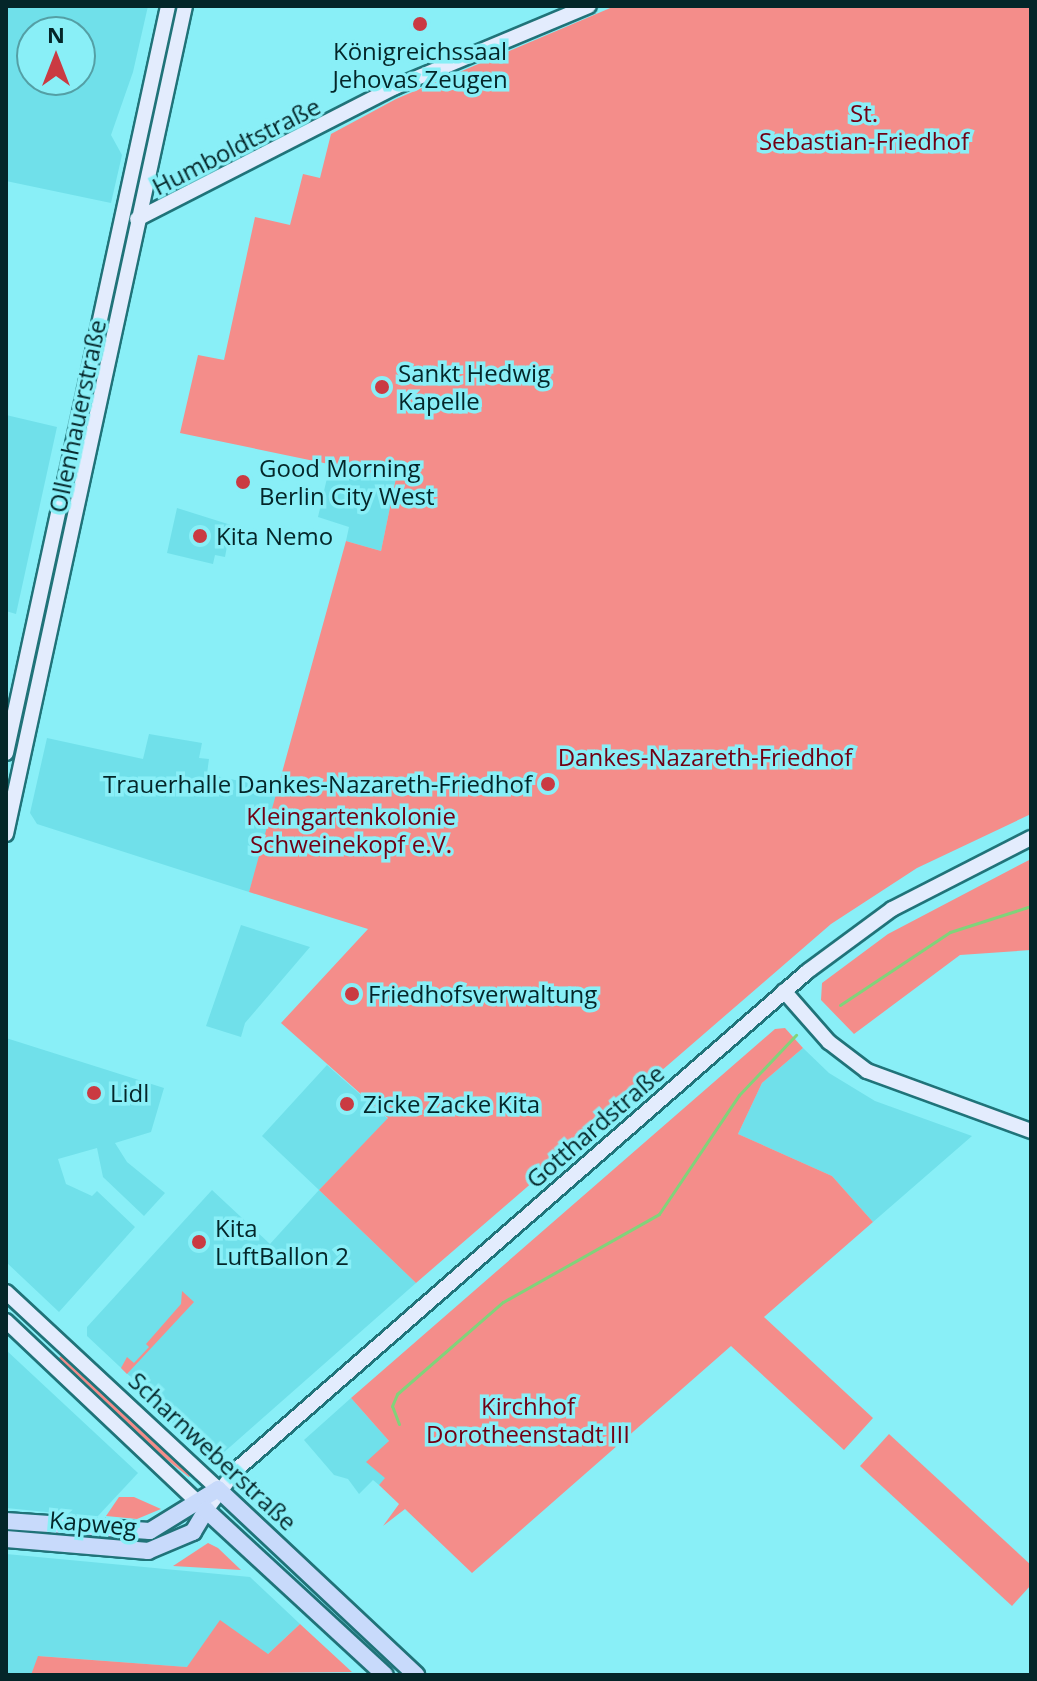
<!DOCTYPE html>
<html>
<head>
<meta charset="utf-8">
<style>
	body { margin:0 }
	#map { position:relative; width:1037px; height:1681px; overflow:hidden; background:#89eff7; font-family:"Open Sans",sans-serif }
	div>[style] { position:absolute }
	.built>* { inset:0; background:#70e0ea }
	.green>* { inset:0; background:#f48d8a }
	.stream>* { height:3px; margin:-1.5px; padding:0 1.5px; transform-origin:1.5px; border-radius:1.5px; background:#81d37a }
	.roads { filter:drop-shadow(2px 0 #207379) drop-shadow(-2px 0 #207379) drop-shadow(0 2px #207379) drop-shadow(0 -2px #207379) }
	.secondary>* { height:14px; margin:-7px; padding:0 7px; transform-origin:7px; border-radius:7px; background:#e3ecfd }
	.primary>* { height:16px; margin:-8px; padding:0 8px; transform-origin:8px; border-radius:8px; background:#c8dafb }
	.dots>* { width:22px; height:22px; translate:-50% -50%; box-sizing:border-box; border:4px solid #89eff7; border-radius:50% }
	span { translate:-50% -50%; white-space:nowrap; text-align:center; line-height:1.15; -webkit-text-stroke:7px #89eff7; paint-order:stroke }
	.poi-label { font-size:24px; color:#042629 }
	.left { translate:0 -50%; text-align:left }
	.right { translate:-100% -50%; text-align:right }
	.park-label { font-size:24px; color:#710013 }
	.street-label { font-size:24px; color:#042629 }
	.frame { position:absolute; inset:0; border:8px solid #042629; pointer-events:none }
	.north { position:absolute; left:16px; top:16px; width:80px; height:80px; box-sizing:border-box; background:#89eff7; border:2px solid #549fa5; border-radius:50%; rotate:0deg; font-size:22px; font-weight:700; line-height:32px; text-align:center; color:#042629 }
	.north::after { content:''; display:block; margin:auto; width:28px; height:36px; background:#ca3a42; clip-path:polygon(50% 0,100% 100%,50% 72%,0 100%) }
</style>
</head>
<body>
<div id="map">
	<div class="built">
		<div style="clip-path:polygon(evenodd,6px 6px,148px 6px,133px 72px,111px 135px,122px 155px,111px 203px,6px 181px,6px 6px,32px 32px,80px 32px,80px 80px,32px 80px,32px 32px)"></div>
		<div style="clip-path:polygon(6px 415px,57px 427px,16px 614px,6px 611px)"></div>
		<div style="clip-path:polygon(330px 465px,396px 478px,381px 551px,346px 541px,349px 527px,318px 517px)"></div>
		<div style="clip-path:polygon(177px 508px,231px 525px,225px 557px,215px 555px,213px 564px,167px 553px)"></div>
		<div style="clip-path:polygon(149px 734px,202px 743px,199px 758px,209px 759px,207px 774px,281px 790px,249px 892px,37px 824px,30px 813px,47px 738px,143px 759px)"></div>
		<div style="clip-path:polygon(241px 925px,310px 947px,245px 1023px,241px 1037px,206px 1026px)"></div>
		<div style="clip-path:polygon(6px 1038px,164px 1088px,151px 1132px,115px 1143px,127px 1162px,165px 1193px,144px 1216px,103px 1177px,97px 1148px,58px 1159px,66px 1184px,92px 1196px,97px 1191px,135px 1227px,59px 1312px,6px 1262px)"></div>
		<div style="clip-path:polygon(803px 1048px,829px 1073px,875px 1101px,972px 1136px,873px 1222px,832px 1176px,738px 1134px,762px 1083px)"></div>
		<div style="clip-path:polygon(327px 1065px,388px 1119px,319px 1190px,416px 1283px,222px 1454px,213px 1454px,162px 1415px,166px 1410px,87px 1336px,87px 1327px,212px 1190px,270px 1244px,319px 1190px,262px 1136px)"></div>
		<div style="clip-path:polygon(6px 1350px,138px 1473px,97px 1517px,6px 1508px)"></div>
		<div style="clip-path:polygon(351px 1398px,389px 1441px,385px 1479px,379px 1485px,373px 1480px,359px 1494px,348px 1479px,334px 1475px,304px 1440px)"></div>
		<div style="clip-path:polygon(6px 1554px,250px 1577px,300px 1624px,268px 1654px,187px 1667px,39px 1656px,31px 1675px,6px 1675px)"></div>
	</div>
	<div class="green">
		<div style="clip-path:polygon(615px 6px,1031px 6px,1031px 814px,917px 868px,831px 924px,416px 1283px,319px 1190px,388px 1118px,281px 1023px,368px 929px,249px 892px,346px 541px,381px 551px,396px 478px,180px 433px,198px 355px,224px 360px,255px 217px,290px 225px,303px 174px,320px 178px,331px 134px,396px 99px)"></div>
		<div style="clip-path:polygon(119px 253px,127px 253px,88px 431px,82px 430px)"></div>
		<div style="clip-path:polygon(1031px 859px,1031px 950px,960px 955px,854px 1034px,821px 1000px,822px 983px,888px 934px)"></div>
		<div style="clip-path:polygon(785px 1028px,803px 1048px,762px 1083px,738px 1134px,832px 1176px,873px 1222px,764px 1317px,873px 1418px,844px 1450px,731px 1346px,472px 1573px,405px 1509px,383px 1526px,399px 1504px,379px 1485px,385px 1478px,366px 1462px,389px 1441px,351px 1398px,775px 1029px)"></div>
		<div style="clip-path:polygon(182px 1291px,194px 1302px,127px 1374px,121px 1368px,127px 1357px,134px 1363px,149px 1347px,146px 1344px,181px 1304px)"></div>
		<div style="clip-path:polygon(64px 1353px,193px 1473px,189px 1477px,134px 1434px,56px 1361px)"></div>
		<div style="clip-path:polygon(889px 1434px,1031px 1565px,1031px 1585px,1012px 1606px,860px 1466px)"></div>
		<div style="clip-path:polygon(119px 1497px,134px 1497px,161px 1509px,137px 1519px,106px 1516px)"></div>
		<div style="clip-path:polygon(208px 1543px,218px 1548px,241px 1570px,173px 1566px)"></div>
		<div style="clip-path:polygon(220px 1620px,268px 1654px,300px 1624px,352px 1672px,31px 1675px,38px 1656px,187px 1667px)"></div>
	</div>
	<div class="stream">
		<div style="left:840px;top:1005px;width:132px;rotate:-33.6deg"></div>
		<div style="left:950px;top:932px;width:85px;rotate:-17.8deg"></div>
		<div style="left:399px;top:1424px;width:19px;rotate:-111deg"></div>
		<div style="left:392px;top:1406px;width:13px;rotate:-67deg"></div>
		<div style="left:397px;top:1394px;width:140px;rotate:-41deg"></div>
		<div style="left:503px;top:1302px;width:179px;rotate:-29.4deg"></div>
		<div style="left:659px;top:1214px;width:143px;rotate:-56.1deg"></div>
		<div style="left:739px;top:1095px;width:83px;rotate:-46.5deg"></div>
	</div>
	<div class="roads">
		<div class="secondary">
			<div style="left:137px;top:219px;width:290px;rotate:-27.1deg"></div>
			<div style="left:395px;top:87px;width:210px;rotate:-22.7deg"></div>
			<div style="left:6px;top:753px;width:764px;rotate:-77.76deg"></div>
			<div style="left:6px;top:834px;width:847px;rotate:-77.8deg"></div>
			<div style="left:784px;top:991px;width:68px;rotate:48.6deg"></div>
			<div style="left:829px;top:1042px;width:48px;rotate:37.3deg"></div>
			<div style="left:867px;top:1071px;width:175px;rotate:20.1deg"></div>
			<div style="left:6px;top:1292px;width:289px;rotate:42.9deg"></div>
			<div style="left:6px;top:1321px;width:275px;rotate:43.4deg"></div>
			<div style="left:206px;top:1510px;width:50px;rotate:-53.1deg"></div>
			<div style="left:236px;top:1470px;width:759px;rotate:-41.1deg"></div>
			<div style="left:808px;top:971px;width:104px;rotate:-36.4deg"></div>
			<div style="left:892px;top:909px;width:156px;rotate:-27.1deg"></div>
		</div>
		<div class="primary">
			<div style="left:6px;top:1521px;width:144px;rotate:4deg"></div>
			<div style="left:150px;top:1531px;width:80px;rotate:-31.7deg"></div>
			<div style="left:218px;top:1489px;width:272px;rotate:43.2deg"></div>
			<div style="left:6px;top:1539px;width:143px;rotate:4.8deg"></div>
			<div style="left:148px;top:1551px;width:49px;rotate:-22.9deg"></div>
			<div style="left:193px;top:1532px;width:26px;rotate:-59deg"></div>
			<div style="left:206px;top:1510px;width:243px;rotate:42.7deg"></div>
		</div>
	</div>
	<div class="dots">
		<div style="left:420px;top:24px;background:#ca3a42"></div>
		<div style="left:382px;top:387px;background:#ca3a42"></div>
		<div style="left:243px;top:482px;background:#ca3a42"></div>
		<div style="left:200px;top:536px;background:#ca3a42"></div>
		<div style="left:548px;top:784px;background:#ca3a42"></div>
		<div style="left:352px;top:994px;background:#ca3a42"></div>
		<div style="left:94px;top:1093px;background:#ca3a42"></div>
		<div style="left:347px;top:1104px;background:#ca3a42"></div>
		<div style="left:199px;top:1242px;background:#ca3a42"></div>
	</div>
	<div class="poi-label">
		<span style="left:420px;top:65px">Königreichssaal<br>Jehovas Zeugen</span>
		<span class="left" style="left:398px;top:387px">Sankt Hedwig<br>Kapelle</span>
		<span class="left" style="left:259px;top:482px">Good Morning<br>Berlin City West</span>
		<span class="left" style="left:216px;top:536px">Kita Nemo</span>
		<span class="right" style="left:532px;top:784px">Trauerhalle Dankes-Nazareth-Friedhof</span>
		<span class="left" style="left:368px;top:994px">Friedhofsverwaltung</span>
		<span class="left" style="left:110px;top:1093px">Lidl</span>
		<span class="left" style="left:363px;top:1104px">Zicke Zacke Kita</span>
		<span class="left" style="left:215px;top:1242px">Kita<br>LuftBallon 2</span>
	</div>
	<div class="park-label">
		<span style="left:864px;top:127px">St.<br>Sebastian-Friedhof</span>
		<span style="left:705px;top:757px">Dankes-Nazareth-Friedhof</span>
		<span style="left:351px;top:830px">Kleingartenkolonie<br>Schweinekopf e.V.</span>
		<span style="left:528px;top:1420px">Kirchhof<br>Dorotheenstadt III</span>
	</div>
	<div class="street-label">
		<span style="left:236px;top:146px;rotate:-27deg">Humboldtstraße</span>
		<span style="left:77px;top:416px;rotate:-78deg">Ollenhauerstraße</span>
		<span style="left:595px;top:1126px;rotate:-41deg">Gotthardstraße</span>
		<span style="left:213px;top:1451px;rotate:43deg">Scharnweberstraße</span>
		<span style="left:93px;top:1523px;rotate:5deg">Kapweg</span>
	</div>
	<div class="frame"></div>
	<div class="north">N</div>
</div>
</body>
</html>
